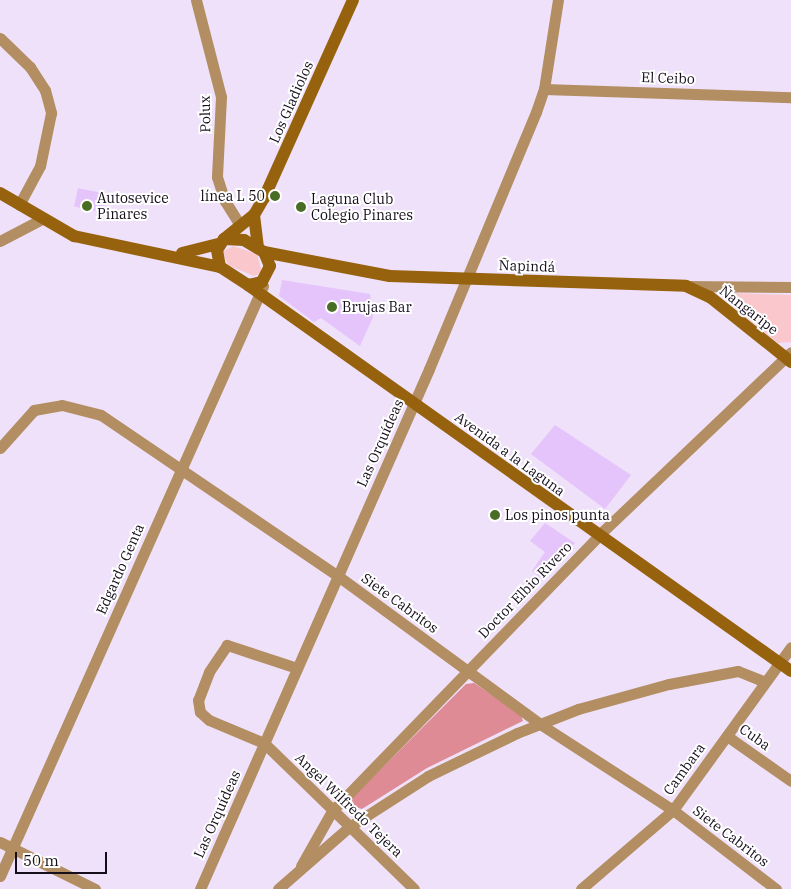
<!DOCTYPE html>
<html>
<head>
<meta charset="utf-8">
<style>
	body { margin:0 }
	#map { position:relative; width:791px; height:889px; overflow:hidden; background:#efe1f9; font-family:"IBM Plex Serif",serif }
	div>[style] { position:absolute }
	.green>* { inset:0; background:#f9c7cc }
	.forest>* { inset:0; background:#df8b96 }
	.building>* { inset:0; background:#e5c3fb; transform-origin:0 0 }
	.street>* { height:11px; margin:-5.5px; padding:0 5.5px; transform-origin:5.5px; border-radius:5.5px; background:#b28e62 }
	.secondary>* { height:12px; margin:-6px; padding:0 6px; transform-origin:6px; border-radius:6px; background:#96620d }
	.dots>* { width:14px; height:14px; translate:-50% -50%; box-sizing:border-box; border:2px solid #fff; border-radius:50% }
	span { translate:-50% -50%; white-space:nowrap; text-align:center; line-height:1.15; -webkit-text-stroke:4px #fff; paint-order:stroke }
	.street-label { font-size:14px; color:#150d1a }
	.poi-label { font-size:14px; color:#150d1a }
	.right { translate:-100% -50%; text-align:right }
	.left { translate:0 -50%; text-align:left }
	.scale { position:absolute; left:15px; top:852px; width:92px; height:22px; box-sizing:border-box; border:2px solid #150d1a; border-top:0; padding-left:6px; font-size:15px; line-height:18px; white-space:nowrap; color:#150d1a; -webkit-text-stroke:4px #fff; paint-order:stroke }
</style>
</head>
<body>
<div id="map">
	<div class="green">
		<div style="clip-path:polygon(233px 246px,257px 254px,262px 273px,254px 276px,228px 265px,223px 252px)"></div>
		<div style="clip-path:polygon(730px 293px,791px 295px,791px 342px,778px 343px,726px 301px)"></div>
	</div>
	<div class="forest">
		<div style="clip-path:polygon(474px 683px,521px 715px,523px 721px,427px 768px,362px 809px,346px 804px,466px 684px)"></div>
	</div>
	<div class="building">
		<div style="left:78px;top:188px;width:30px;height:19px;rotate:12deg"></div>
		<div style="clip-path:polygon(282px 280px,370px 294px,373px 317px,360px 346px,321px 318px,314px 322px,279px 296px)"></div>
		<div style="clip-path:polygon(555px 425px,631px 475px,605px 509px,531px 454px)"></div>
		<div style="clip-path:polygon(545px 523px,575px 543px,541px 579px,532px 571px,545px 552px,530px 541px)"></div>
	</div>
	<div class="street">
		<div style="left:196px;top:0;width:100px;rotate:75.5deg"></div>
		<div style="left:221px;top:97px;width:80px;rotate:92.9deg"></div>
		<div style="left:217px;top:177px;width:25px;rotate:72deg"></div>
		<div style="left:225px;top:201px;width:28px;rotate:58deg"></div>
		<div style="left:0;top:38px;width:42px;rotate:44deg"></div>
		<div style="left:30px;top:67px;width:27px;rotate:57deg"></div>
		<div style="left:45px;top:90px;width:24px;rotate:75deg"></div>
		<div style="left:51px;top:113px;width:54px;rotate:101.7deg"></div>
		<div style="left:40px;top:166px;width:44px;rotate:118.3deg"></div>
		<div style="left:544px;top:89px;width:247px;rotate:1.9deg"></div>
		<div style="left:0;top:241px;width:47px;rotate:-27.6deg"></div>
		<div style="left:686px;top:286px;width:105px;rotate:0.5deg"></div>
		<div style="left:0;top:448px;width:51px;rotate:-48.2deg"></div>
		<div style="left:34px;top:410px;width:28px;rotate:-10deg"></div>
		<div style="left:62px;top:405px;width:40px;rotate:14.4deg"></div>
		<div style="left:101px;top:415px;width:287px;rotate:34.2deg"></div>
		<div style="left:338px;top:576px;width:250px;rotate:36.2deg"></div>
		<div style="left:540px;top:724px;width:158px;rotate:32.9deg"></div>
		<div style="left:673px;top:810px;width:130px;rotate:37.5deg"></div>
		<div style="left:297px;top:668px;width:74px;rotate:-161.8deg"></div>
		<div style="left:227px;top:645px;width:32px;rotate:124deg"></div>
		<div style="left:209px;top:672px;width:30px;rotate:111deg"></div>
		<div style="left:198px;top:700px;width:12px;rotate:81deg"></div>
		<div style="left:200px;top:712px;width:12px;rotate:42deg"></div>
		<div style="left:209px;top:720px;width:60px;rotate:22.7deg"></div>
		<div style="left:264px;top:743px;width:209px;rotate:44.2deg"></div>
		<div style="left:727px;top:736px;width:78px;rotate:35.1deg"></div>
		<div style="left:0;top:842px;width:106px;rotate:26.3deg"></div>
		<div style="left:301px;top:866px;width:63px;rotate:-60.6deg"></div>
		<div style="left:332px;top:811px;width:384px;rotate:-45.9deg"></div>
		<div style="left:599px;top:535px;width:265px;rotate:-43.6deg"></div>
		<div style="left:0;top:876px;width:646px;rotate:-65.97deg"></div>
		<div style="left:200px;top:889px;width:568px;rotate:-66.23deg"></div>
		<div style="left:429px;top:369px;width:278px;rotate:-67.4deg"></div>
		<div style="left:536px;top:112px;width:24px;rotate:-71deg"></div>
		<div style="left:544px;top:89px;width:90px;rotate:-81.1deg"></div>
		<div style="left:278px;top:889px;width:94px;rotate:-41.1deg"></div>
		<div style="left:349px;top:827px;width:94px;rotate:-32.8deg"></div>
		<div style="left:428px;top:776px;width:99px;rotate:-25.8deg"></div>
		<div style="left:517px;top:733px;width:66px;rotate:-21.5deg"></div>
		<div style="left:578px;top:709px;width:94px;rotate:-15.4deg"></div>
		<div style="left:669px;top:684px;width:70px;rotate:-10.7deg"></div>
		<div style="left:738px;top:671px;width:29px;rotate:22deg"></div>
		<div style="left:581px;top:889px;width:121px;rotate:-40.7deg"></div>
		<div style="left:673px;top:810px;width:201px;rotate:-54.1deg"></div>
	</div>
	<div class="secondary">
		<div style="left:0;top:193px;width:86px;rotate:30.2deg"></div>
		<div style="left:74px;top:236px;width:149px;rotate:12deg"></div>
		<div style="left:254px;top:215px;width:33px;rotate:83deg"></div>
		<div style="left:224px;top:239px;width:38px;rotate:-39deg"></div>
		<div style="left:254px;top:215px;width:20px;rotate:-60deg"></div>
		<div style="left:264px;top:198px;width:217px;rotate:-65.8deg"></div>
		<div style="left:224px;top:239px;width:20px;rotate:3deg"></div>
		<div style="left:244px;top:240px;width:23px;rotate:31deg"></div>
		<div style="left:264px;top:252px;width:15px;rotate:67deg"></div>
		<div style="left:270px;top:266px;width:18px;rotate:117deg"></div>
		<div style="left:262px;top:282px;width:14px;rotate:168deg"></div>
		<div style="left:248px;top:285px;width:33px;rotate:-147deg"></div>
		<div style="left:220px;top:267px;width:17px;rotate:-100deg"></div>
		<div style="left:217px;top:250px;width:13px;rotate:-58deg"></div>
		<div style="left:264px;top:252px;width:128px;rotate:10.8deg"></div>
		<div style="left:390px;top:276px;width:296px;rotate:1.9deg"></div>
		<div style="left:686px;top:286px;width:26px;rotate:25deg"></div>
		<div style="left:710px;top:297px;width:104px;rotate:38.7deg"></div>
		<div style="left:182px;top:253px;width:37px;rotate:-14deg"></div>
		<div style="left:248px;top:285px;width:666px;rotate:35.41deg"></div>
	</div>
	<div class="dots">
		<div style="left:275px;top:196px;background:#4a6d25"></div>
		<div style="left:87px;top:206px;background:#4a6d25"></div>
		<div style="left:301px;top:207px;background:#4a6d25"></div>
		<div style="left:332px;top:307px;background:#4a6d25"></div>
		<div style="left:495px;top:515px;background:#4a6d25"></div>
	</div>
	<div class="street-label">
		<span style="left:668px;top:78px;rotate:2deg">El Ceibo</span>
		<span style="left:291px;top:102px;rotate:-66deg">Los Gladiolos</span>
		<span style="left:205px;top:114px;rotate:-91deg">Polux</span>
		<span style="left:527px;top:266px;rotate:2deg">Ñapindá</span>
		<span style="left:749px;top:310px;rotate:38deg">Ñangaripe</span>
		<span style="left:380px;top:443px;rotate:-66deg">Las Orquídeas</span>
		<span style="left:510px;top:454px;rotate:36deg">Avenida a la Laguna</span>
		<span style="left:120px;top:569px;rotate:-66deg">Edgardo Genta</span>
		<span style="left:525px;top:590px;rotate:-46deg">Doctor Elbio Rivero</span>
		<span style="left:400px;top:603px;rotate:36deg">Siete Cabritos</span>
		<span style="left:755px;top:737px;rotate:35deg">Cuba</span>
		<span style="left:684px;top:769px;rotate:-54deg">Cambara</span>
		<span style="left:349px;top:805px;rotate:44deg">Angel Wilfredo Tejera</span>
		<span style="left:217px;top:814px;rotate:-66deg">Las Orquídeas</span>
		<span style="left:731px;top:836px;rotate:37deg">Siete Cabritos</span>
	</div>
	<div class="poi-label">
		<span class="right" style="left:265px;top:196px">línea L 50</span>
		<span class="left" style="left:97px;top:206px">Autosevice<br>Pinares</span>
		<span class="left" style="left:311px;top:207px">Laguna Club<br>Colegio Pinares</span>
		<span class="left" style="left:342px;top:307px">Brujas Bar</span>
		<span class="left" style="left:505px;top:515px">Los pinos punta</span>
	</div>
	<div class="scale">50 m</div>
</div>
</body>
</html>
